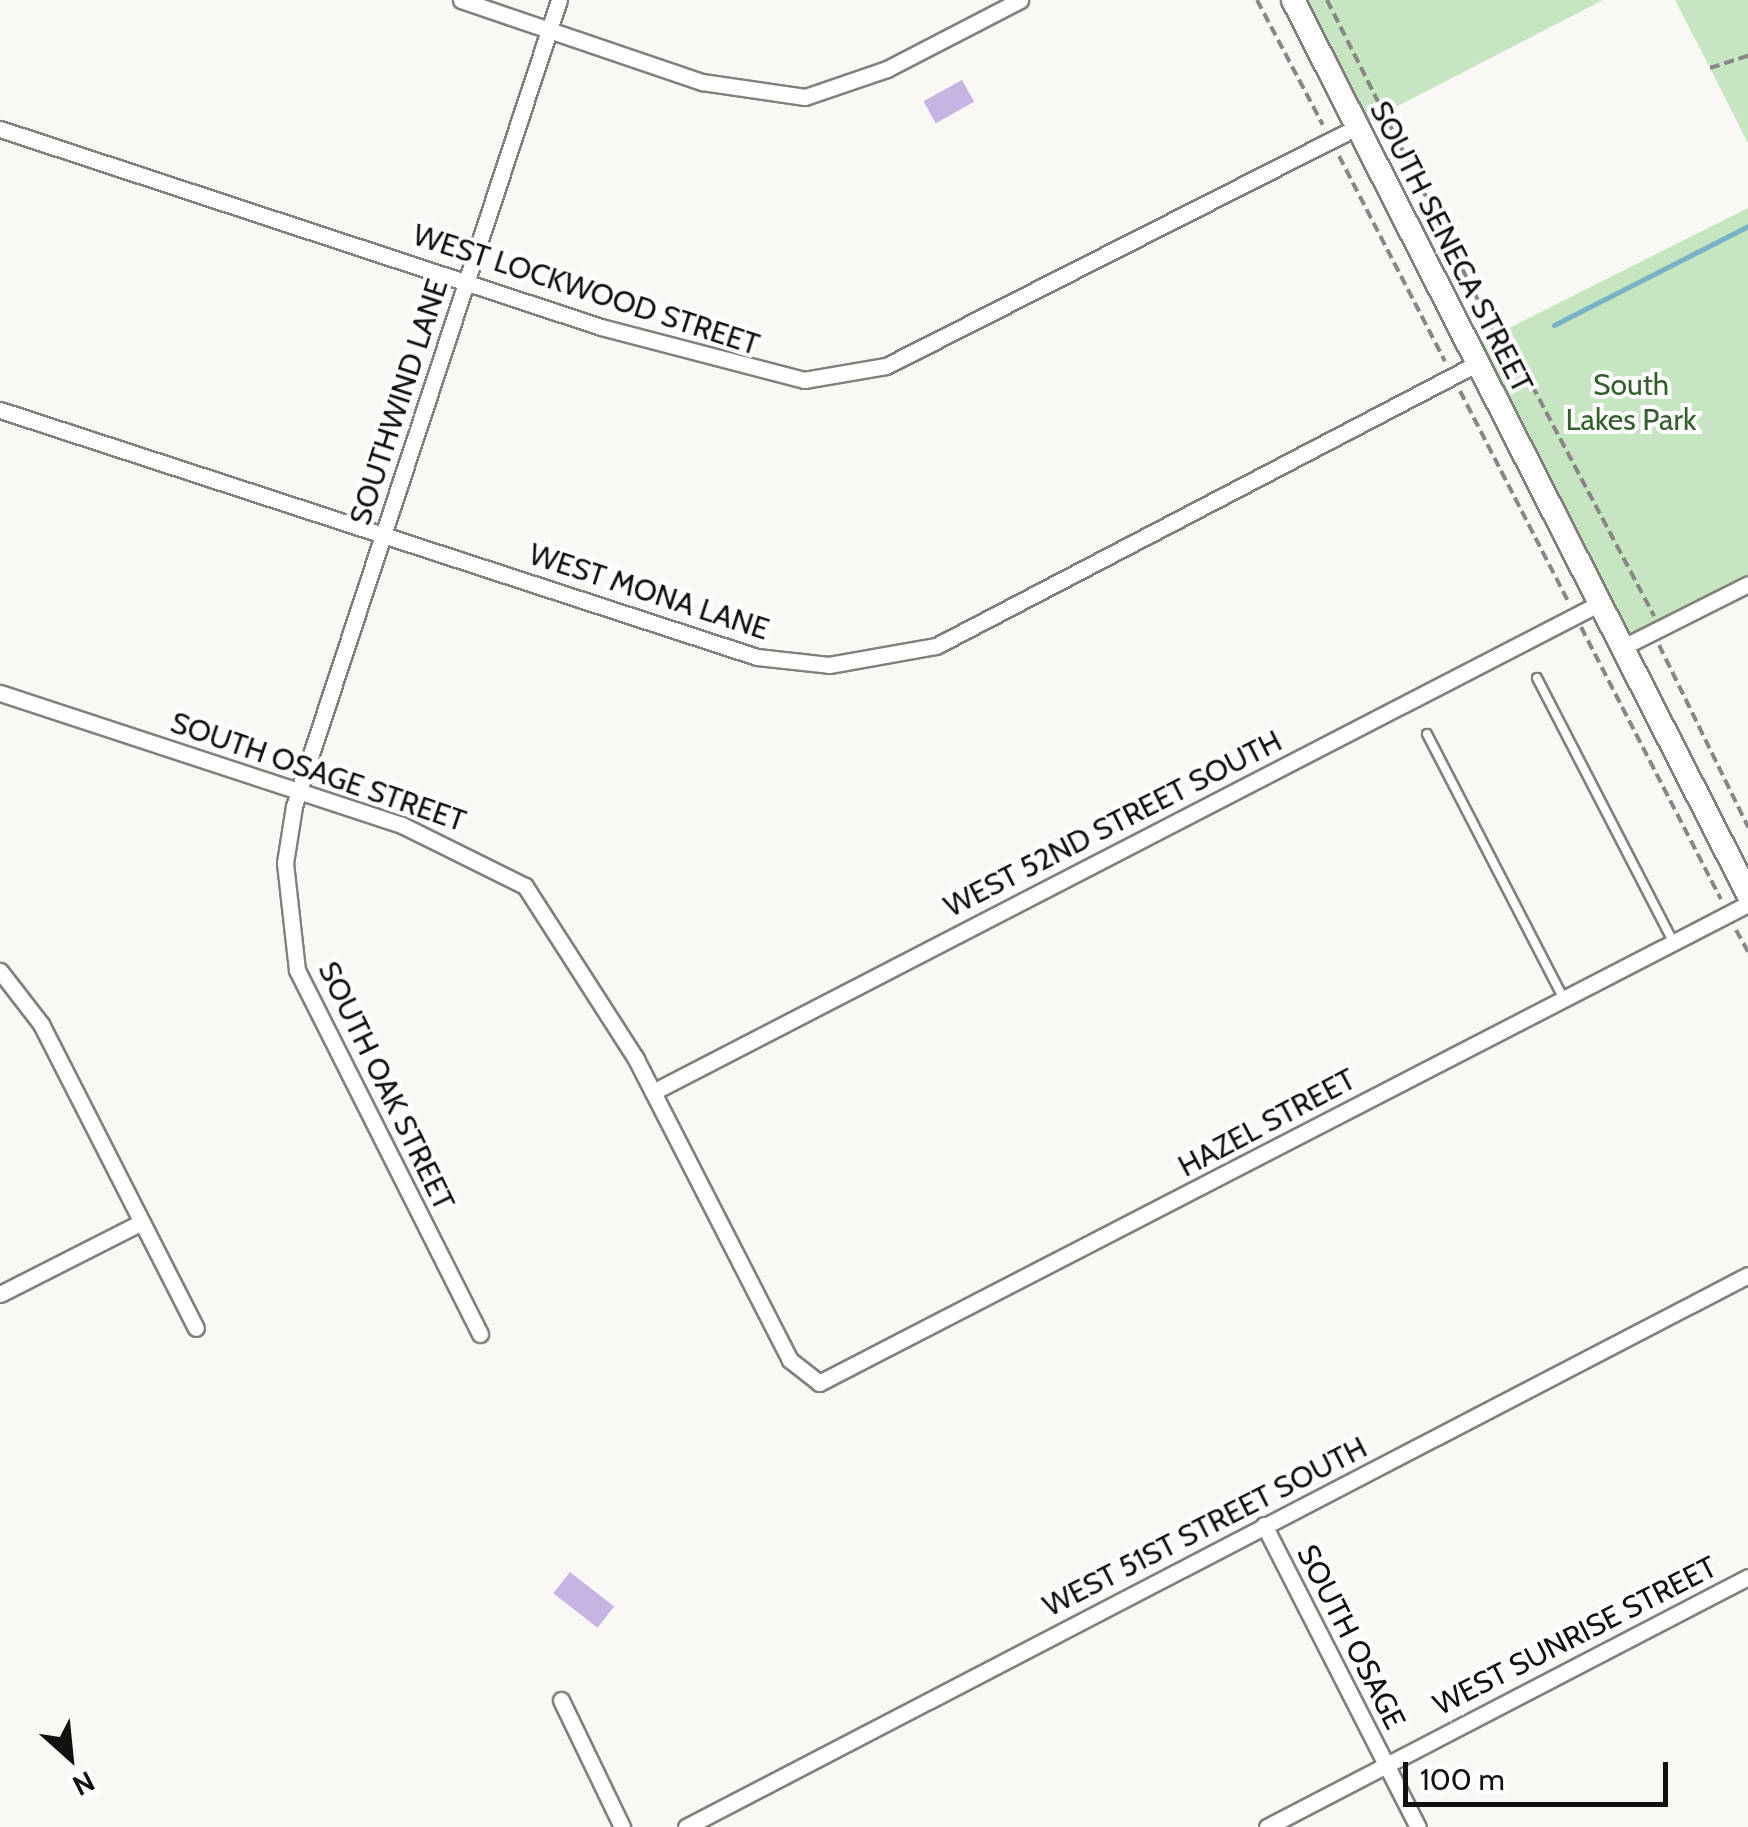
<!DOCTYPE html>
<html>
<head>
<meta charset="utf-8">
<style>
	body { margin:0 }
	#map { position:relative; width:1748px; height:1827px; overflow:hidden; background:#faf8f5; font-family:Cabin,sans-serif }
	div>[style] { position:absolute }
	.green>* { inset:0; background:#c6e5c1 }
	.stream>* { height:5px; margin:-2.5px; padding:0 2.5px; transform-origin:2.5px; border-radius:2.5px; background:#79b1c5 }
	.building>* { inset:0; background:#c6b5e2; transform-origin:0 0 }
	.path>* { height:4px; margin-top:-2px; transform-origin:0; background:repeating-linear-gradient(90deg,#898785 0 10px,transparent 0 15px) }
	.roads { filter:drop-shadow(2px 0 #81807d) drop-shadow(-2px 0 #81807d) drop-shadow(0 2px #81807d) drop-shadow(0 -2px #81807d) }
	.lane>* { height:8px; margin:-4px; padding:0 4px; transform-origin:4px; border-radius:4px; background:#fff }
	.street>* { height:15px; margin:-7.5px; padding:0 7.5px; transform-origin:7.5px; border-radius:7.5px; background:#fff }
	.secondary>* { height:22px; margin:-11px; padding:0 11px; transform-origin:11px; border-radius:11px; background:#fff }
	span { translate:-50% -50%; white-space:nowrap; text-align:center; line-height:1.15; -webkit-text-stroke:8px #fff; paint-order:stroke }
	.street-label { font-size:30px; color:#121110 }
	.park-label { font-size:30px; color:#325f2b }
	.north { position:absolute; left:20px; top:1707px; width:100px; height:100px; -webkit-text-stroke:8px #fff; paint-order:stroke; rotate:153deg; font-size:28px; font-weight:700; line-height:40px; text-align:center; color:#121110 }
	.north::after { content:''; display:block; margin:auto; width:35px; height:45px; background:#121110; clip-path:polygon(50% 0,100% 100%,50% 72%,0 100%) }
	.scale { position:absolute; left:1403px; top:1762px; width:265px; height:45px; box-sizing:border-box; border:5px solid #121110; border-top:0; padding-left:12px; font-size:30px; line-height:35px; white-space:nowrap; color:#121110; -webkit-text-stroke:8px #fff; paint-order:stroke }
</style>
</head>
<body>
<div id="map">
	<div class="green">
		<div style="clip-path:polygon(1293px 0,1603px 0,1357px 127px)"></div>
		<div style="clip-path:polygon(1675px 0,1748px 0,1748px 143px,1710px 68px)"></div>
		<div style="clip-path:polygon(1748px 208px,1748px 584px,1621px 648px,1469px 348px)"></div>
	</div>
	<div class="stream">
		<div style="left:1554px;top:325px;width:218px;rotate:-27deg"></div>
	</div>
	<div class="building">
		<div style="left:962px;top:80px;width:25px;height:44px;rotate:61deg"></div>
		<div style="left:570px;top:1572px;width:56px;height:27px;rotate:38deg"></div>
	</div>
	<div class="path">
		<div style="left:1257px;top:0;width:141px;rotate:62.2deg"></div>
		<div style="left:1327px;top:0;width:390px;rotate:63.3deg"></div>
		<div style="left:1502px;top:348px;width:19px;rotate:35deg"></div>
		<div style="left:1518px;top:359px;width:291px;rotate:62.1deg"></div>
		<div style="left:1710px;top:68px;width:40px;rotate:-18deg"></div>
		<div style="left:1339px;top:156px;width:231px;rotate:62.7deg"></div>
		<div style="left:1460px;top:391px;width:236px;rotate:62.8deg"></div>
		<div style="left:1581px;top:627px;width:306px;rotate:62.8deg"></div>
		<div style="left:1659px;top:645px;width:203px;rotate:63.9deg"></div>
		<div style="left:1736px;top:930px;width:25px;rotate:61deg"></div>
	</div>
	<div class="roads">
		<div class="lane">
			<div style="left:1537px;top:678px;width:296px;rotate:62.7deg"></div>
			<div style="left:1427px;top:734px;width:299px;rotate:62.7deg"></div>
		</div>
		<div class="street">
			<div style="left:461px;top:0;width:255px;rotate:18.8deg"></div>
			<div style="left:702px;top:82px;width:104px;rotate:8.3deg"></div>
			<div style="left:805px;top:97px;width:87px;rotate:-18.9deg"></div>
			<div style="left:887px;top:69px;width:150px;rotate:-27.4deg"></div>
			<div style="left:0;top:129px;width:633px;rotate:18.23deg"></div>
			<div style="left:601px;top:327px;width:210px;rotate:14.6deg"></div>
			<div style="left:804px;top:380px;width:83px;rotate:-9.7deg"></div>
			<div style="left:886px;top:366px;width:528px;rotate:-26.9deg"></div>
			<div style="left:0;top:410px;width:796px;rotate:18.07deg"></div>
			<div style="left:757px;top:657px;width:72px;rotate:6.3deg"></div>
			<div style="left:829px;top:665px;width:109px;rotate:-10.1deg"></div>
			<div style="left:936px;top:646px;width:609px;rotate:-27.57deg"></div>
			<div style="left:1621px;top:648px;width:142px;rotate:-26.7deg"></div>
			<div style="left:0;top:693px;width:423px;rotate:18.2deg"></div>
			<div style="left:402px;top:825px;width:137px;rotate:26.4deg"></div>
			<div style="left:525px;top:886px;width:206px;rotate:57.3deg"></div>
			<div style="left:636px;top:1059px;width:338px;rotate:62.9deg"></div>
			<div style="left:790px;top:1360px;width:37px;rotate:38deg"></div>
			<div style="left:819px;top:1383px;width:1045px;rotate:-27.28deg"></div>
			<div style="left:0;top:971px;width:67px;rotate:52.3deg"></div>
			<div style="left:41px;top:1024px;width:341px;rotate:63deg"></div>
			<div style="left:653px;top:1092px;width:1064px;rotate:-27.31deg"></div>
			<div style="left:0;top:1294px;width:159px;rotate:-26.9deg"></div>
			<div style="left:480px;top:1334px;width:407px;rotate:-116.7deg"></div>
			<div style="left:297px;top:970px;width:108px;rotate:-96.4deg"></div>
			<div style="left:285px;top:863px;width:58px;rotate:-81deg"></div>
			<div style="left:294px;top:806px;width:848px;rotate:-71.8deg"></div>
			<div style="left:1264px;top:1525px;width:339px;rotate:63deg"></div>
			<div style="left:561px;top:1700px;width:141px;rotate:64.3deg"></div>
			<div style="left:686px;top:1827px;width:1197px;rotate:-27.46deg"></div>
			<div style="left:1267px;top:1827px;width:542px;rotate:-27.46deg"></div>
		</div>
		<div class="secondary">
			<div style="left:1293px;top:0;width:1003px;rotate:63.03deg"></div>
		</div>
	</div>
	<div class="street-label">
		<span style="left:1451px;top:247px;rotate:63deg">SOUTH SENECA STREET</span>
		<span style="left:586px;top:290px;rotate:18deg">WEST LOCKWOOD STREET</span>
		<span style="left:399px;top:402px;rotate:-72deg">SOUTHWIND LANE</span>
		<span style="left:649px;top:592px;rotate:18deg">WEST MONA LANE</span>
		<span style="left:318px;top:772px;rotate:19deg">SOUTH OSAGE STREET</span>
		<span style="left:1113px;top:824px;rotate:-27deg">WEST 52ND STREET SOUTH</span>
		<span style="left:386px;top:1086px;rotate:64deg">SOUTH OAK STREET</span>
		<span style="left:1267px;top:1123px;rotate:-28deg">HAZEL STREET</span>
		<span style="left:1205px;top:1527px;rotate:-27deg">WEST 51ST STREET SOUTH</span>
		<span style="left:1575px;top:1636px;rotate:-27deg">WEST SUNRISE STREET</span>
		<span style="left:1351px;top:1637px;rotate:63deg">SOUTH OSAGE</span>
	</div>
	<div class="park-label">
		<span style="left:1631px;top:402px">South<br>Lakes Park</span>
	</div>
	<div class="north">N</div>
	<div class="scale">100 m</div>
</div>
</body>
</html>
